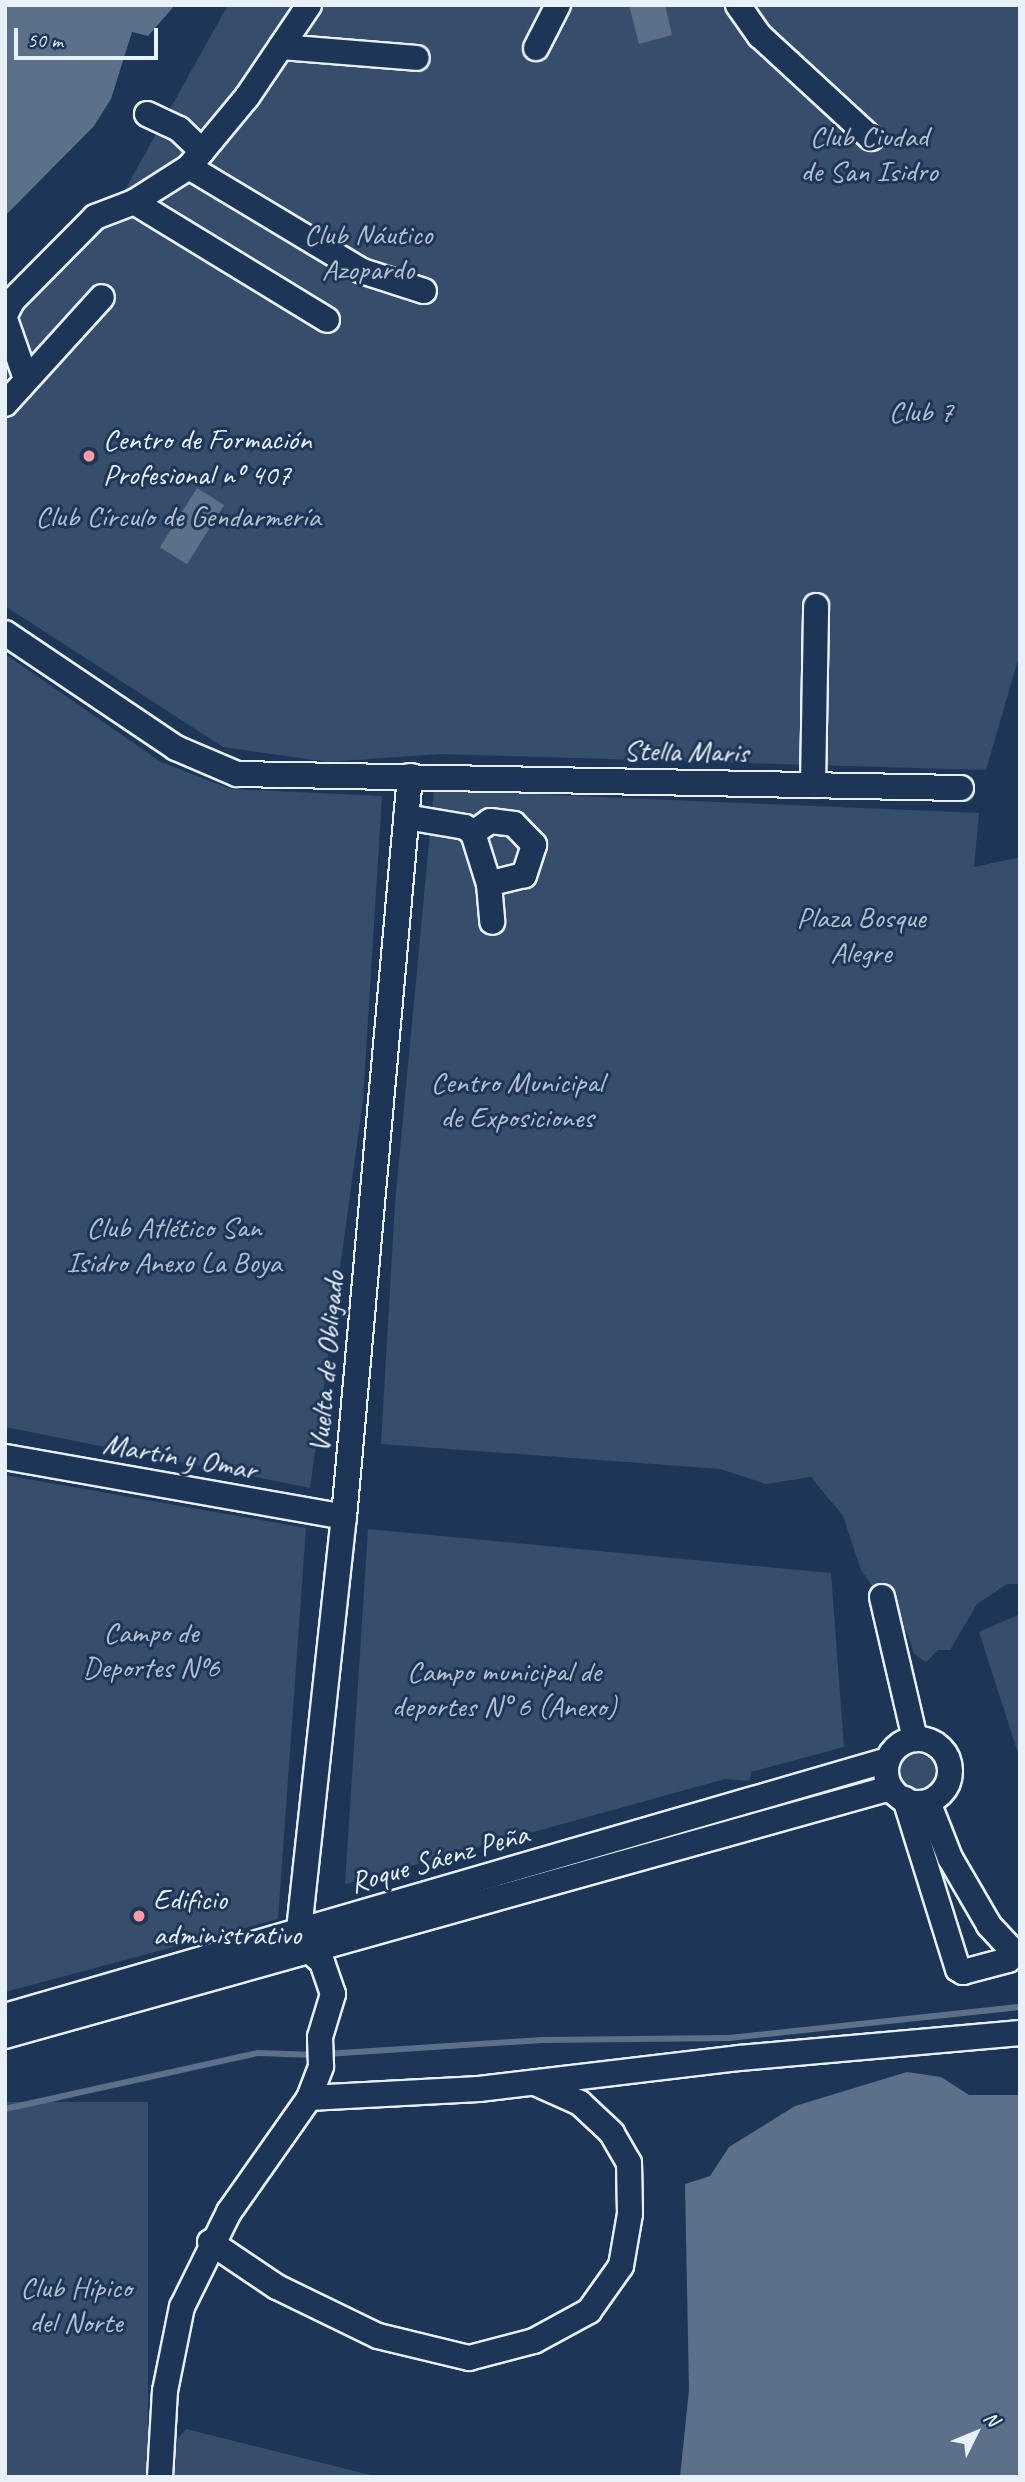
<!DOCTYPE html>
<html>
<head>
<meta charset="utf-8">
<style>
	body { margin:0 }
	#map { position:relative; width:1025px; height:2482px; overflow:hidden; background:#1d3557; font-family:Caveat,sans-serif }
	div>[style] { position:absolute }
	.green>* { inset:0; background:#374d6c; transform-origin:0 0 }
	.round { border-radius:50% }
	.water>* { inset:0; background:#5d7089; transform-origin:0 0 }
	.stream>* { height:6px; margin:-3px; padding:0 3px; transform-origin:3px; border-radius:3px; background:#5d7089 }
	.roads { filter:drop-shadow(2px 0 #e8f1f8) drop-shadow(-2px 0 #e8f1f8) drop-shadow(0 2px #e8f1f8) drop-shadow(0 -2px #e8f1f8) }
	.minor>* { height:24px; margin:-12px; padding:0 12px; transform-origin:12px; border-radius:12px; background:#1d3557 }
	.minor>.ring { margin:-12px; padding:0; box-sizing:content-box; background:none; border:24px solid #1d3557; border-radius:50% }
	.dots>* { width:19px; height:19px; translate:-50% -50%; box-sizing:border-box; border:4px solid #1d3557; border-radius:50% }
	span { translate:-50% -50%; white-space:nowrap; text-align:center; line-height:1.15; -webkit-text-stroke:6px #1d3557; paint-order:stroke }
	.park-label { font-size:30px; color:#b3c0ce }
	.poi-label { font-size:30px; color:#e8f1f8 }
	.left { translate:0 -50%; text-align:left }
	.street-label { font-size:30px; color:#e8f1f8 }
	.frame { position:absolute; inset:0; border:7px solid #e8f1f8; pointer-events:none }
	.north { position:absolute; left:941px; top:2398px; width:70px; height:70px; -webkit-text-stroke:5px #1d3557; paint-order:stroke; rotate:47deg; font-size:19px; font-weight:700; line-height:28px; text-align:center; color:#e8f1f8 }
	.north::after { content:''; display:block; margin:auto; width:24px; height:32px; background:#e8f1f8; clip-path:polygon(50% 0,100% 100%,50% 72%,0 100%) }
	.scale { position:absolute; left:14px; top:28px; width:144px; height:32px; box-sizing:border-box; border:4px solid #e8f1f8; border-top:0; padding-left:9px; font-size:21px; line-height:24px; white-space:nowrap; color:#e8f1f8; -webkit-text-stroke:5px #1d3557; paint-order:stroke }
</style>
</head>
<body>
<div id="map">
	<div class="green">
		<div style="clip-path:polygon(228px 5px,1020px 5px,1020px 653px,986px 770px,439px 754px,328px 762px,223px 747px,5px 606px,5px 323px,116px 206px)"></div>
		<div style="clip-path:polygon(5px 654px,161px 762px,231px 789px,382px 796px,363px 1100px,310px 1488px,5px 1427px)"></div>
		<div style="clip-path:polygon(434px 790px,979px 813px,974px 867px,1020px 857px,1020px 1584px,1007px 1584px,977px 1604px,950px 1650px,938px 1650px,926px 1662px,914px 1654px,908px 1635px,861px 1570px,843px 1516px,811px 1477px,766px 1484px,720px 1469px,381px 1444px,395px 1203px)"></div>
		<div style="clip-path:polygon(5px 1475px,306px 1528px,278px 1919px,5px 1992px)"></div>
		<div style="clip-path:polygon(368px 1529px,831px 1573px,844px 1747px,751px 1772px,750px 1781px,725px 1779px,345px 1884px)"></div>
		<div style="clip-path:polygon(1020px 1614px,1020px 1759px,979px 1632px)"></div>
		<div class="round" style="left:898px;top:1754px;width:38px;height:38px"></div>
		<div style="left:148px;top:2102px;width:375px;height:146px;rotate:90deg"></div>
		<div style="clip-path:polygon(186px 2429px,379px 2477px,165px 2477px,166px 2453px)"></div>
	</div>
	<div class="water">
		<div style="clip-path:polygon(5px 5px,175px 5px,148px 36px,132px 32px,111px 99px,94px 126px,5px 216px)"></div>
		<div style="clip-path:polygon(629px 5px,665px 5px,672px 35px,639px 44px)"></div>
		<div style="left:197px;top:488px;width:32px;height:70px;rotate:32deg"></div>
		<div style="clip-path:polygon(907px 2072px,941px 2077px,969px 2095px,1020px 2095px,1020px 2477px,680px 2477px,689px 2390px,685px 2184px,710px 2176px,729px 2147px,795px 2106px)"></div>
	</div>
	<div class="stream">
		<div style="left:326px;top:2054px;width:217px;rotate:-3.7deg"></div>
		<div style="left:543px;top:2040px;width:186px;rotate:-0.6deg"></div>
		<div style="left:729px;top:2038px;width:293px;rotate:-6.1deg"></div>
		<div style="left:5px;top:2109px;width:259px;rotate:-12.5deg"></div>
		<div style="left:258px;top:2053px;width:57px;rotate:2deg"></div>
	</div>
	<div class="roads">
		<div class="minor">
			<div style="left:738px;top:5px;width:38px;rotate:55deg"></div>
			<div style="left:760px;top:36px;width:151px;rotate:42.6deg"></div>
			<div style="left:281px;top:47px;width:136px;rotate:4.6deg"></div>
			<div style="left:536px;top:48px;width:48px;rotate:-62.9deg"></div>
			<div style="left:147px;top:114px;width:35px;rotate:25deg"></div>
			<div style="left:179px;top:129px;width:32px;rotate:44deg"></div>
			<div style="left:189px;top:167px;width:202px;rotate:31deg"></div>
			<div style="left:362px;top:271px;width:65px;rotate:17.9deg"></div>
			<div style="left:134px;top:202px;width:226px;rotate:31.4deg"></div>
			<div style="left:5px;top:315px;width:16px;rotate:-63deg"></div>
			<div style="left:12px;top:301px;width:118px;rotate:-45.3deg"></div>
			<div style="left:95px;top:217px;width:42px;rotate:-21deg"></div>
			<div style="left:134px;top:202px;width:65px;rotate:-32.5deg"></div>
			<div style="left:189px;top:167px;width:91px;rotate:-50.4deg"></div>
			<div style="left:247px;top:97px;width:111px;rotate:-56deg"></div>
			<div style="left:5px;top:319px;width:64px;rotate:70.7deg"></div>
			<div style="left:5px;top:404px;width:144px;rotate:-47.8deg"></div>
			<div style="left:5px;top:633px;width:206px;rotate:33.9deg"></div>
			<div style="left:176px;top:748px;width:66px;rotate:23.1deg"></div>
			<div style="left:237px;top:774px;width:724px;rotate:1.11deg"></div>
			<div style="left:813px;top:785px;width:179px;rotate:-89deg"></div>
			<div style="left:406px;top:817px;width:60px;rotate:9.6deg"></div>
			<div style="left:465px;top:827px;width:10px;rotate:37deg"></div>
			<div style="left:473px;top:833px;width:53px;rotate:72.6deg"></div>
			<div style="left:489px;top:884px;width:38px;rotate:85deg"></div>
			<div style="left:473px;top:833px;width:21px;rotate:-35deg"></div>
			<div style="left:490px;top:821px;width:24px;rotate:7deg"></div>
			<div style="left:514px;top:824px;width:29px;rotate:46deg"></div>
			<div style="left:534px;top:845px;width:32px;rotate:108deg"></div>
			<div style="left:524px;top:875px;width:36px;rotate:166deg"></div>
			<div style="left:5px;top:1457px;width:344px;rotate:10deg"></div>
			<div style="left:882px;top:1597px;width:146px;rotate:76.9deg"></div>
			<div class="ring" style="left:886px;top:1739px;width:40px;height:40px"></div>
			<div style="left:905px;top:1799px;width:178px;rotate:72.7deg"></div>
			<div style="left:958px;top:1969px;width:6px;rotate:31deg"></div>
			<div style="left:963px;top:1972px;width:47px;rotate:-14.9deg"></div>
			<div style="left:1008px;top:1960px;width:11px;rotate:-68deg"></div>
			<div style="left:1012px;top:1950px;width:34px;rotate:-133deg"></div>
			<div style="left:989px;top:1925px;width:78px;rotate:-120.2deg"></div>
			<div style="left:950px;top:1858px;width:60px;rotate:-111.4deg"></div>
			<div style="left:5px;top:2016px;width:919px;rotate:-16.17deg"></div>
			<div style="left:5px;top:2036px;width:919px;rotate:-15.65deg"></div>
			<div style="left:309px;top:2098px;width:170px;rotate:-3deg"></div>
			<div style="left:479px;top:2089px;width:263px;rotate:-6.8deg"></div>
			<div style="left:740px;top:2058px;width:281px;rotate:-5.1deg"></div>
			<div style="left:210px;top:2242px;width:81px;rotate:33.9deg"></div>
			<div style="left:277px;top:2287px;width:112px;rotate:25.9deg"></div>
			<div style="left:378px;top:2336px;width:94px;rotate:13.6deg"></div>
			<div style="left:469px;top:2358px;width:67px;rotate:-14.7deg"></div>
			<div style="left:534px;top:2341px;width:63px;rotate:-28.6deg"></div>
			<div style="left:589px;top:2311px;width:55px;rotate:-54.6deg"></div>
			<div style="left:621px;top:2266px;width:53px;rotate:-80.2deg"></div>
			<div style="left:630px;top:2214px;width:51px;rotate:-91.1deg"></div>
			<div style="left:629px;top:2163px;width:34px;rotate:-120deg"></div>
			<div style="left:612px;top:2133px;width:44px;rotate:-136.8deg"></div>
			<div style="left:580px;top:2103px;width:49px;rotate:-156deg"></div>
			<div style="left:160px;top:2477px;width:86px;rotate:-86.7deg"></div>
			<div style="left:165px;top:2391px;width:86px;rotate:-78.6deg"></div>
			<div style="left:182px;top:2307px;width:106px;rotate:-63.7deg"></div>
			<div style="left:229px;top:2212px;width:139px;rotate:-54.9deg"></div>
			<div style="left:309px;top:2098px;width:34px;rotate:-69deg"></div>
			<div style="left:321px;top:2066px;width:29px;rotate:-92deg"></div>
			<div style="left:320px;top:2037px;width:45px;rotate:-73.2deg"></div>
			<div style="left:333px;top:1994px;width:34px;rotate:-109deg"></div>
			<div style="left:322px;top:1962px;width:18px;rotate:-139deg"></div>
			<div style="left:308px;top:1950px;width:22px;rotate:-114deg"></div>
			<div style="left:299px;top:1930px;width:415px;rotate:-83.8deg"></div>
			<div style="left:344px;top:1517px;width:744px;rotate:-84.91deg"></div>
		</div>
	</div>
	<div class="dots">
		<div style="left:89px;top:456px;background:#ff9aa2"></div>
		<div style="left:139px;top:1916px;background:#ff9aa2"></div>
	</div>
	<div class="park-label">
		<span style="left:869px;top:153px">Club Ciudad<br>de San Isidro</span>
		<span style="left:368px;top:251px">Club Náutico<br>Azopardo</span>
		<span style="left:921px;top:411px">Club 7</span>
		<span style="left:178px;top:516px">Club Círculo de Gendarmería</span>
		<span style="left:861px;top:934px">Plaza Bosque<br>Alegre</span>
		<span style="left:517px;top:1099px">Centro Municipal<br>de Exposiciones</span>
		<span style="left:174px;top:1244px">Club Atlético San<br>Isidro Anexo La Boya</span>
		<span style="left:151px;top:1649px">Campo de<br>Deportes Nº6</span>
		<span style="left:504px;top:1688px">Campo municipal de<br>deportes N° 6 (Anexo)</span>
		<span style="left:76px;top:2304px">Club Hípico<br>del Norte</span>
	</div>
	<div class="poi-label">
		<span class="left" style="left:103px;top:456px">Centro de Formación<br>Profesional nº 407</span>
		<span class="left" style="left:153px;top:1916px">Edificio<br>administrativo</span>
	</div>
	<div class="street-label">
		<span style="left:686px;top:751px;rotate:1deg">Stella Maris</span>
		<span style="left:326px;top:1362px;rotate:-85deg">Vuelta de Obligado</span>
		<span style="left:180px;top:1456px;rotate:10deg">Martín y Omar</span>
		<span style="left:439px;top:1858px;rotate:-16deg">Roque Sáenz Peña</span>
	</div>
	<div class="frame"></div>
	<div class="north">N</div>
	<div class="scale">50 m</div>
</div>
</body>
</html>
